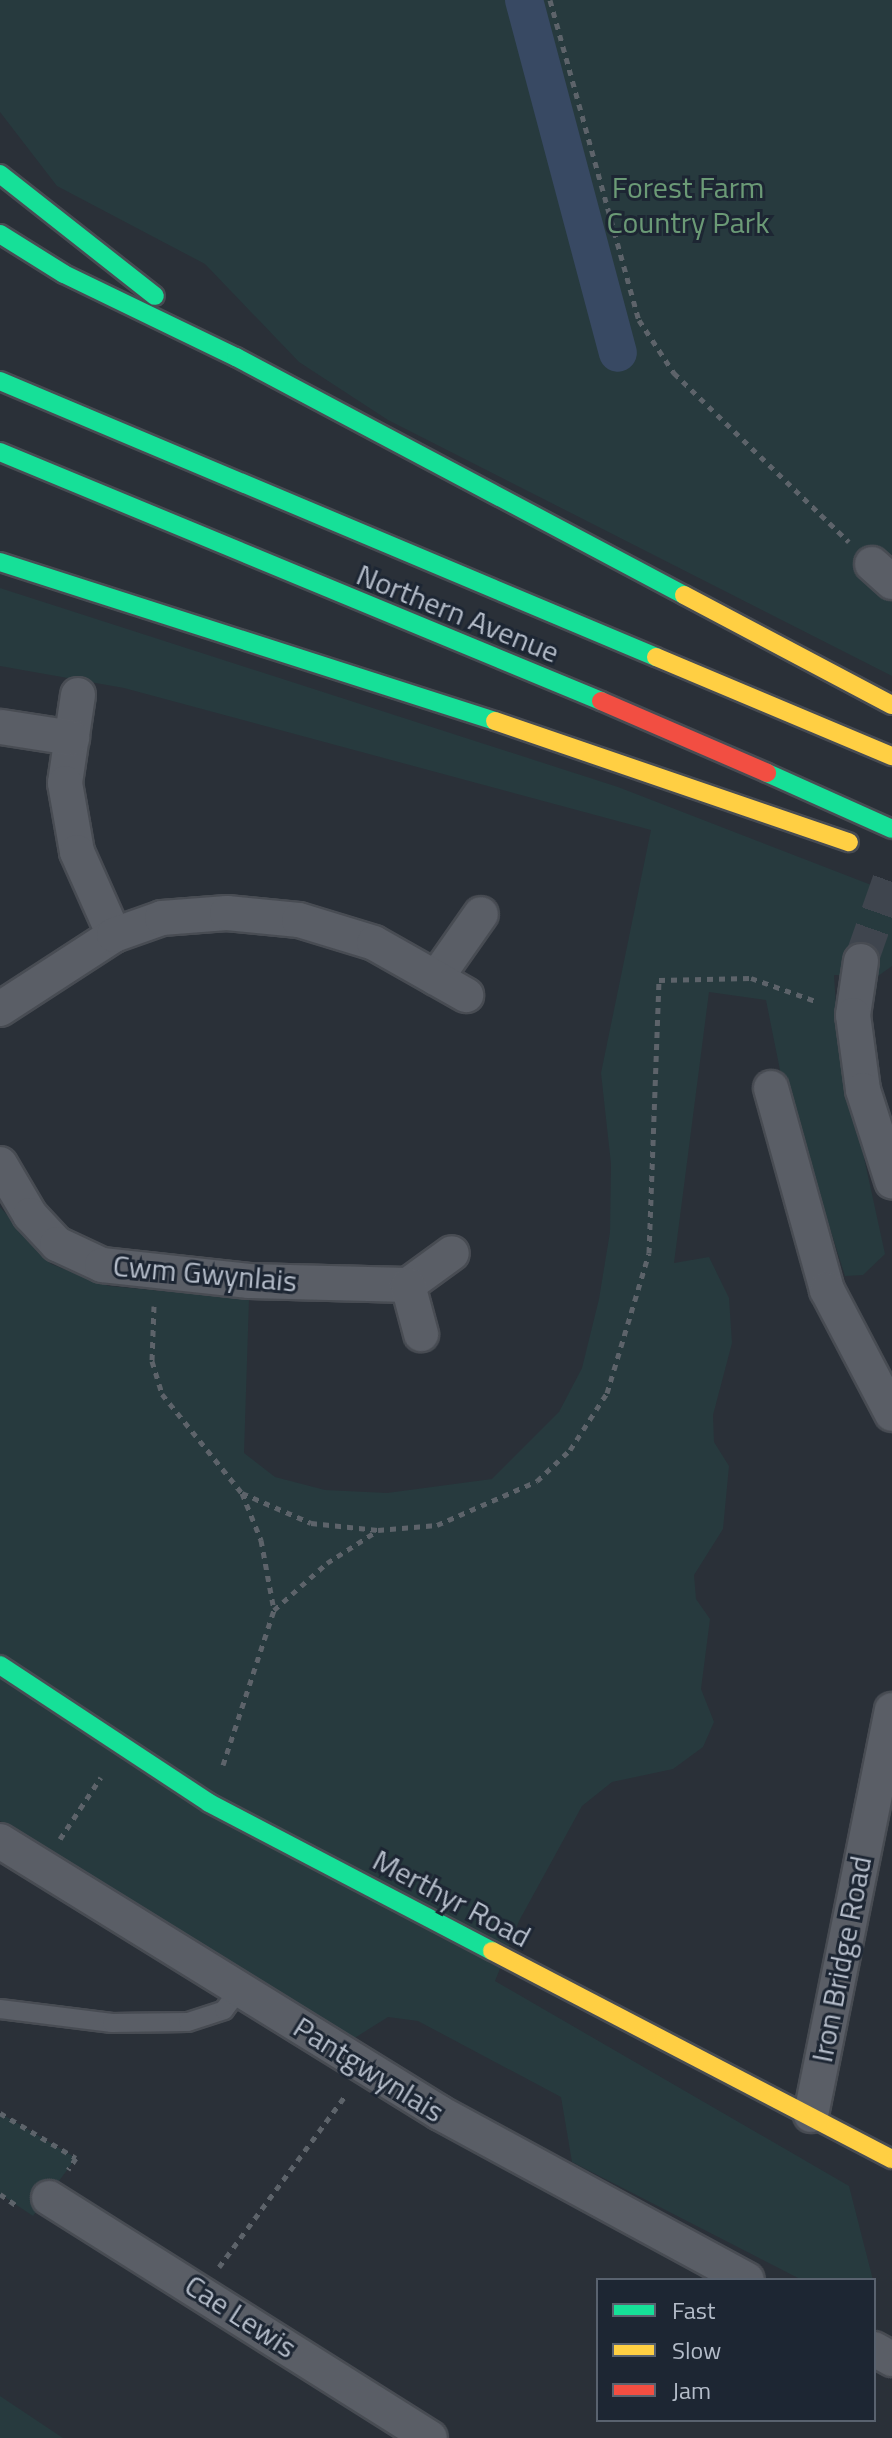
<!DOCTYPE html>
<html>
<head>
<meta charset="utf-8">
<style>
	body { margin:0 }
	#map { position:relative; width:892px; height:2438px; overflow:hidden; background:#2a3038; font-family:"Titillium Web",sans-serif }
	div>[style] { position:absolute }
	.green>* { inset:0; background:#273a3e }
	.canal>* { height:38px; margin:-19px; padding:0 19px; transform-origin:19px; border-radius:19px; background:#384963 }
	.street-tunnel>* { height:34px; margin-top:-17px; transform-origin:0; background:repeating-linear-gradient(90deg,#3f454e 0 34px,transparent 0 51px) }
	.path>* { height:5px; margin-top:-2.5px; transform-origin:0; background:repeating-linear-gradient(90deg,#5d636a 0 6px,transparent 0 12px) }
	.roads { filter:drop-shadow(2px 0 #484c53) drop-shadow(-2px 0 #484c53) drop-shadow(0 2px #484c53) drop-shadow(0 -2px #484c53) }
	.lane>* { height:18px; margin:-9px; padding:0 9px; transform-origin:9px; border-radius:9px; background:#5a5e66 }
	.street>* { height:34px; margin:-17px; padding:0 17px; transform-origin:17px; border-radius:17px; background:#5a5e66 }
	.fast>* { height:18px; margin:-9px; padding:0 9px; transform-origin:9px; border-radius:9px; background:#16e098 }
	.slow>* { height:18px; margin:-9px; padding:0 9px; transform-origin:9px; border-radius:9px; background:#ffcf43 }
	.jam>* { height:18px; margin:-9px; padding:0 9px; transform-origin:9px; border-radius:9px; background:#f24e42 }
	span { translate:-50% -50%; white-space:nowrap; text-align:center; line-height:1.15; -webkit-text-stroke:6px #1d2633; paint-order:stroke }
	.park-label { font-size:30px; color:#6b9a76 }
	.street-label { font-size:30px; color:#b4bcc9 }
	.legend { position:absolute; left:596px; top:2278px; width:280px; height:144px; box-sizing:border-box; background:#1d2633; border:2px solid #59626f; margin:0; padding:10px 14px; list-style:none; font-size:24px; color:#b4bcc9 }
	.legend li { display:flex; align-items:center; gap:16px; height:40px }
	.legend b { width:40px; border:2px solid #59626f }
</style>
</head>
<body>
<div id="map">
	<div class="green">
		<div style="clip-path:polygon(0 0,892px 0,892px 676px,388px 420px,299px 362px,205px 264px,57px 186px,0 112px)"></div>
		<div style="clip-path:polygon(0 588px,618px 787px,892px 893px,892px 966px,878px 976px,834px 975px,838px 1038px,885px 1254px,863px 1275px,845px 1276px,780px 1070px,766px 1000px,709px 992px,674px 1263px,709px 1257px,729px 1298px,732px 1343px,713px 1415px,714px 1442px,729px 1466px,723px 1529px,694px 1575px,696px 1599px,710px 1619px,701px 1689px,714px 1722px,703px 1747px,673px 1769px,612px 1782px,582px 1806px,519px 1921px,495px 1981px,849px 2186px,873px 2280px,802px 2280px,572px 2162px,561px 2097px,418px 2021px,388px 2017px,353px 2039px,0 1821px,0 1207px,51px 1264px,109px 1286px,249px 1299px,244px 1453px,275px 1477px,325px 1490px,387px 1493px,492px 1479px,559px 1412px,582px 1368px,599px 1299px,610px 1232px,611px 1164px,601px 1073px,651px 830px,124px 688px,0 666px)"></div>
		<div style="clip-path:polygon(0 2113px,76px 2158px,33px 2216px,0 2194px)"></div>
		<div style="clip-path:polygon(0 2396px,63px 2438px,0 2438px)"></div>
	</div>
	<div class="canal">
		<div style="left:524px;top:0;width:365px;rotate:75.1deg"></div>
	</div>
	<div class="street-tunnel">
		<div style="left:861px;top:961px;width:93px;rotate:-70.6deg"></div>
	</div>
	<div class="path">
		<div style="left:550px;top:0;width:332px;rotate:74.5deg"></div>
		<div style="left:639px;top:320px;width:64px;rotate:56.6deg"></div>
		<div style="left:674px;top:373px;width:243px;rotate:44deg"></div>
		<div style="left:154px;top:1306px;width:55px;rotate:92.1deg"></div>
		<div style="left:152px;top:1361px;width:34px;rotate:73deg"></div>
		<div style="left:162px;top:1394px;width:127px;rotate:51.1deg"></div>
		<div style="left:242px;top:1493px;width:51px;rotate:68deg"></div>
		<div style="left:261px;top:1540px;width:71px;rotate:79.5deg"></div>
		<div style="left:242px;top:1493px;width:75px;rotate:23.5deg"></div>
		<div style="left:311px;top:1523px;width:67px;rotate:6deg"></div>
		<div style="left:378px;top:1530px;width:59px;rotate:-4.8deg"></div>
		<div style="left:437px;top:1525px;width:109px;rotate:-23.7deg"></div>
		<div style="left:537px;top:1481px;width:45px;rotate:-43.2deg"></div>
		<div style="left:570px;top:1450px;width:68px;rotate:-57deg"></div>
		<div style="left:607px;top:1393px;width:146px;rotate:-73.3deg"></div>
		<div style="left:649px;top:1253px;width:273px;rotate:-87.9deg"></div>
		<div style="left:659px;top:980px;width:92px;rotate:-1.2deg"></div>
		<div style="left:751px;top:978px;width:71px;rotate:19.7deg"></div>
		<div style="left:223px;top:1765px;width:163px;rotate:-71.8deg"></div>
		<div style="left:274px;top:1610px;width:71px;rotate:-41.6deg"></div>
		<div style="left:327px;top:1563px;width:59px;rotate:-32.6deg"></div>
		<div style="left:60px;top:1839px;width:74px;rotate:-56.5deg"></div>
		<div style="left:0;top:2113px;width:88px;rotate:30.6deg"></div>
		<div style="left:76px;top:2158px;width:14px;rotate:124deg"></div>
		<div style="left:0;top:2194px;width:19px;rotate:35deg"></div>
		<div style="left:219px;top:2267px;width:214px;rotate:-53.6deg"></div>
	</div>
	<div class="roads">
		<div class="lane">
			<div style="left:0;top:2009px;width:113px;rotate:7.1deg"></div>
			<div style="left:112px;top:2023px;width:76px;rotate:-0.8deg"></div>
			<div style="left:188px;top:2022px;width:38px;rotate:-18deg"></div>
			<div style="left:224px;top:2010px;width:26px;rotate:-53deg"></div>
		</div>
		<div class="street">
			<div style="left:872px;top:564px;width:27px;rotate:42deg"></div>
			<div style="left:78px;top:695px;width:89px;rotate:98.4deg"></div>
			<div style="left:65px;top:783px;width:70px;rotate:80.1deg"></div>
			<div style="left:77px;top:852px;width:91px;rotate:66deg"></div>
			<div style="left:1px;top:727px;width:72px;rotate:8.8deg"></div>
			<div style="left:861px;top:961px;width:55px;rotate:98.4deg"></div>
			<div style="left:853px;top:1015px;width:76px;rotate:82.4deg"></div>
			<div style="left:863px;top:1090px;width:96px;rotate:72.3deg"></div>
			<div style="left:436px;top:978px;width:78px;rotate:-54.9deg"></div>
			<div style="left:0;top:1009px;width:136px;rotate:-33deg"></div>
			<div style="left:114px;top:935px;width:51px;rotate:-19.5deg"></div>
			<div style="left:162px;top:918px;width:65px;rotate:-4.4deg"></div>
			<div style="left:227px;top:913px;width:72px;rotate:5.6deg"></div>
			<div style="left:299px;top:920px;width:78px;rotate:17deg"></div>
			<div style="left:374px;top:943px;width:106px;rotate:29.5deg"></div>
			<div style="left:771px;top:1088px;width:210px;rotate:74.5deg"></div>
			<div style="left:827px;top:1290px;width:140px;rotate:62.3deg"></div>
			<div style="left:0;top:1164px;width:59px;rotate:59.5deg"></div>
			<div style="left:30px;top:1215px;width:40px;rotate:47deg"></div>
			<div style="left:57px;top:1244px;width:50px;rotate:25deg"></div>
			<div style="left:102px;top:1265px;width:148px;rotate:6.2deg"></div>
			<div style="left:249px;top:1281px;width:159px;rotate:1.4deg"></div>
			<div style="left:408px;top:1285px;width:54px;rotate:-36deg"></div>
			<div style="left:408px;top:1285px;width:51px;rotate:75.1deg"></div>
			<div style="left:0;top:1841px;width:517px;rotate:31.72deg"></div>
			<div style="left:440px;top:2113px;width:349px;rotate:28.5deg"></div>
			<div style="left:811px;top:2115px;width:413px;rotate:-78.7deg"></div>
			<div style="left:49px;top:2198px;width:450px;rotate:32.2deg"></div>
			<div style="left:874px;top:2349px;width:21px;rotate:29deg"></div>
		</div>
		<div class="fast">
			<div style="left:0;top:174px;width:197px;rotate:38.2deg"></div>
			<div style="left:0;top:234px;width:75px;rotate:32deg"></div>
			<div style="left:64px;top:274px;width:191px;rotate:25.8deg"></div>
			<div style="left:236px;top:357px;width:507px;rotate:27.98deg"></div>
			<div style="left:0;top:381px;width:712px;rotate:22.82deg"></div>
			<div style="left:0;top:452px;width:651px;rotate:22.5deg"></div>
			<div style="left:0;top:562px;width:520px;rotate:17.81deg"></div>
			<div style="left:767px;top:773px;width:137px;rotate:24.1deg"></div>
			<div style="left:0;top:1665px;width:250px;rotate:33.4deg"></div>
			<div style="left:209px;top:1803px;width:319px;rotate:27.6deg"></div>
		</div>
		<div class="slow">
			<div style="left:684px;top:595px;width:235px;rotate:27.9deg"></div>
			<div style="left:656px;top:657px;width:256px;rotate:22.8deg"></div>
			<div style="left:495px;top:721px;width:374px;rotate:18.9deg"></div>
			<div style="left:492px;top:1951px;width:451px;rotate:27.5deg"></div>
		</div>
		<div class="jam">
			<div style="left:601px;top:701px;width:181px;rotate:23.4deg"></div>
		</div>
	</div>
	<div class="park-label">
		<span style="left:688px;top:204px">Forest Farm<br>Country Park</span>
	</div>
	<div class="street-label">
		<span style="left:458px;top:613px;rotate:22deg">Northern Avenue</span>
		<span style="left:205px;top:1273px;rotate:5deg">Cwm Gwynlais</span>
		<span style="left:452px;top:1898px;rotate:28deg">Merthyr Road</span>
		<span style="left:841px;top:1959px;rotate:-79deg">Iron Bridge Road</span>
		<span style="left:369px;top:2069px;rotate:32deg">Pantgwynlais</span>
		<span style="left:241px;top:2316px;rotate:33deg">Cae Lewis</span>
	</div>
	<ul class="legend">
	<li><b style="height:10px;background:#16e098"></b>Fast</li>
	<li><b style="height:10px;background:#ffcf43"></b>Slow</li>
	<li><b style="height:10px;background:#f24e42"></b>Jam</li>
	</ul>
</div>
</body>
</html>
